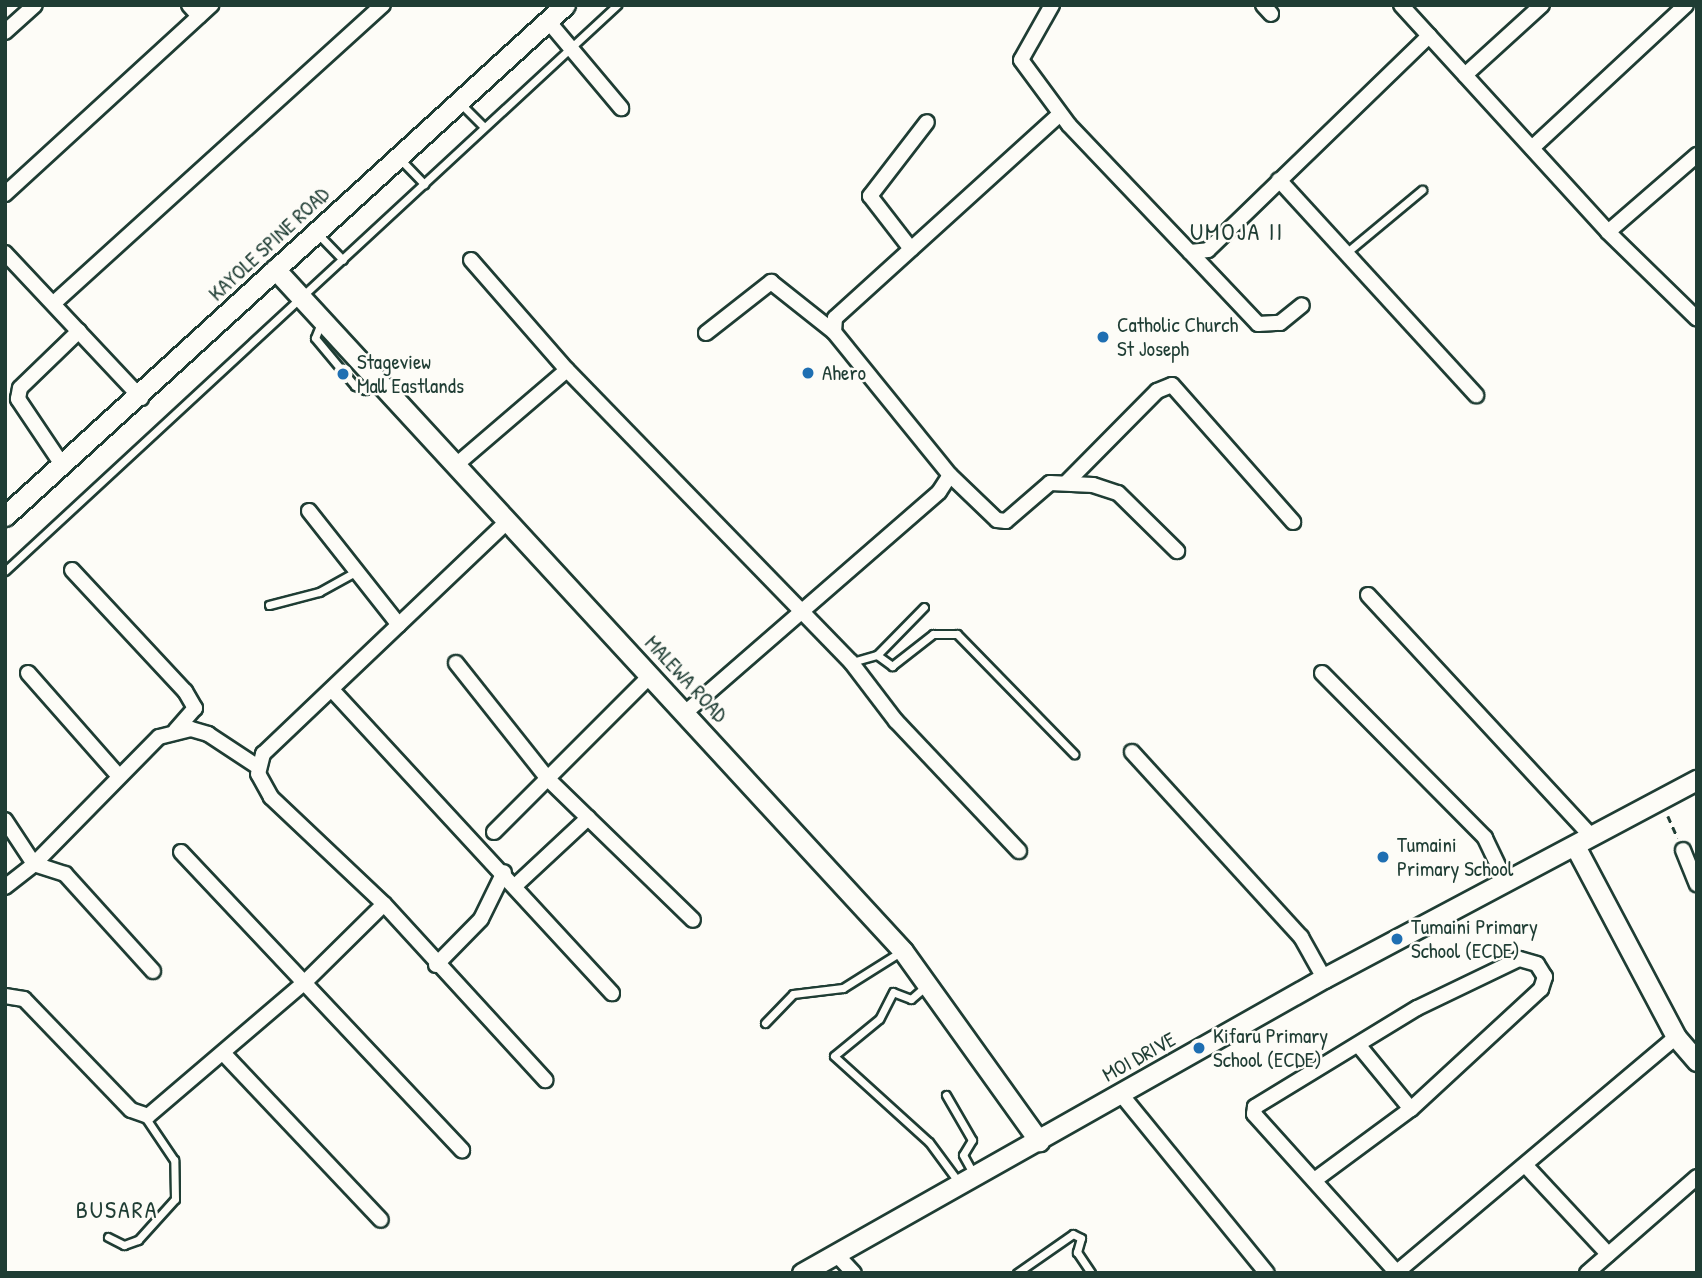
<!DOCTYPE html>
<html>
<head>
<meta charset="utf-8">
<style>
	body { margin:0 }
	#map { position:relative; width:1702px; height:1278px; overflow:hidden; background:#fdfcf7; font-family:"Patrick Hand",sans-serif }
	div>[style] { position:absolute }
	.path>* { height:2.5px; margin-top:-1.25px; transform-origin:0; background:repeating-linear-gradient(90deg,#1f3d34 0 7px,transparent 0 12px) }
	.roads { filter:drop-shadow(2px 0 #1f3d34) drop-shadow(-2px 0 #1f3d34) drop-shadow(0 2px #1f3d34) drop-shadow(0 -2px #1f3d34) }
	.lane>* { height:7px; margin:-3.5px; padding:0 3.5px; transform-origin:3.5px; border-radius:3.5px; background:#fdfcf7 }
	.street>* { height:14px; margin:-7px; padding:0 7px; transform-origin:7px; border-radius:7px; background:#fdfcf7 }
	.secondary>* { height:19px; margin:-9.5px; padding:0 9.5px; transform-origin:9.5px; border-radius:9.5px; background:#fdfcf7 }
	.dots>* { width:19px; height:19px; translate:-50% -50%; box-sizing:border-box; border:4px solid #fdfcf7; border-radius:50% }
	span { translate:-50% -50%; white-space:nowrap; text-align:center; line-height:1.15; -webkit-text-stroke:5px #fdfcf7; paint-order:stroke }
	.street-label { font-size:21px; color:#1f3d34 }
	.poi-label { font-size:21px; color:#1f3d34 }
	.left { translate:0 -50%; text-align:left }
	.quarter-label { font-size:24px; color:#1f3d34; letter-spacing:2px }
	.frame { position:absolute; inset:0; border:7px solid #1f3d34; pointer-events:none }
</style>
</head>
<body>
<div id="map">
	<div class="path">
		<div style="left:1668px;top:816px;width:24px;rotate:66deg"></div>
	</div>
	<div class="roads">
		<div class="lane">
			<div style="left:460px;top:103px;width:34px;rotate:45deg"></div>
			<div style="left:400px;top:159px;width:35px;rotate:46deg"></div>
			<div style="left:317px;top:233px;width:37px;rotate:46deg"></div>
			<div style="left:1346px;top:253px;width:99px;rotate:-39.7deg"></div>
			<div style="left:321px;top:323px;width:16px;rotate:112deg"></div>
			<div style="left:315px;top:338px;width:62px;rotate:50.2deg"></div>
			<div style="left:355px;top:386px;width:11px;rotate:22deg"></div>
			<div style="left:365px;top:390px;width:16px;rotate:-50deg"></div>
			<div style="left:5px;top:571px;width:834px;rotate:-42.76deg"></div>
			<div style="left:269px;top:605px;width:52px;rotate:-14.6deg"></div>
			<div style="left:319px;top:592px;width:39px;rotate:-29deg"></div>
			<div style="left:877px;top:655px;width:19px;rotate:36deg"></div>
			<div style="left:892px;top:666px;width:52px;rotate:-38deg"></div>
			<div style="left:933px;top:634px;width:24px"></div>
			<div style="left:957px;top:634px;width:168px;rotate:45.7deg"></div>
			<div style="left:852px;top:662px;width:26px;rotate:-16deg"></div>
			<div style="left:877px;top:655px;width:67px;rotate:-45.6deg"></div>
			<div style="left:926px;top:986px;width:20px;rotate:139deg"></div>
			<div style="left:911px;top:999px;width:19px;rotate:-159deg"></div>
			<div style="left:893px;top:992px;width:30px;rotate:117deg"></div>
			<div style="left:879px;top:1019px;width:58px;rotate:140.6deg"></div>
			<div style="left:834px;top:1056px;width:128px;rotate:42.2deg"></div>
			<div style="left:929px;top:1142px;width:52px;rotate:53.6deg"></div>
			<div style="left:765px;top:1023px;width:40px;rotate:-46deg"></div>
			<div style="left:793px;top:994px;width:50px;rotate:-6.8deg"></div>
			<div style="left:843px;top:988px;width:70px;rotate:-32.1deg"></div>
			<div style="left:946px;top:1095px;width:52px;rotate:60deg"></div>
			<div style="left:972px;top:1140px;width:17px;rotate:121deg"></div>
			<div style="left:963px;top:1155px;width:21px;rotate:61deg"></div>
			<div style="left:108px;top:1237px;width:18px;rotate:27deg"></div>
			<div style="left:124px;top:1245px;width:15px;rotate:-20deg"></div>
			<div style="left:138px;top:1240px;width:55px;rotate:-47.9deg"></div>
			<div style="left:175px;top:1199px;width:39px;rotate:-91deg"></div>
			<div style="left:174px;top:1160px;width:52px;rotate:-124deg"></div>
			<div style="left:1017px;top:1273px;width:68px;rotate:-34.9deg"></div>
			<div style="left:1073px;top:1234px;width:9px;rotate:27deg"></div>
			<div style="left:1081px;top:1238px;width:15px;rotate:106deg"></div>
			<div style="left:1077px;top:1252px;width:25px;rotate:56deg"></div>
		</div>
		<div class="street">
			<div style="left:189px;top:5px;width:15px;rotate:48deg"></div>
			<div style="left:1052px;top:5px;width:63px;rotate:119.4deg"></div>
			<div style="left:1021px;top:60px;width:81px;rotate:53.6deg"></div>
			<div style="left:1069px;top:125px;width:175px;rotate:46.4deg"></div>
			<div style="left:1190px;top:252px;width:18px;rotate:-6deg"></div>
			<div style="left:1208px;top:250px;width:308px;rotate:-44.1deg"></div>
			<div style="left:1263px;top:5px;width:12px;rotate:48deg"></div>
			<div style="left:1401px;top:5px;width:307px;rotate:47.6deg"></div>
			<div style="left:1608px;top:232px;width:124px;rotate:44.3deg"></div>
			<div style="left:548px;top:21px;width:114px;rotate:50deg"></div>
			<div style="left:5px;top:32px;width:40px;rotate:-42deg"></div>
			<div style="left:1465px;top:75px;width:104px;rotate:-42.3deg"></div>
			<div style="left:1060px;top:114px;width:304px;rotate:137.8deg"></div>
			<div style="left:835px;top:318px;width:14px;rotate:94deg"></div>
			<div style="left:834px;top:332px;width:184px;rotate:51deg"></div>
			<div style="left:950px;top:475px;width:65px;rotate:43.8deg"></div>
			<div style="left:997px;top:520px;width:9px;rotate:6deg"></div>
			<div style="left:1006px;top:521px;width:58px;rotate:-40.8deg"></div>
			<div style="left:1050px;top:483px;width:43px;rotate:2.7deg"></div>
			<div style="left:1093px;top:485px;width:26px;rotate:18deg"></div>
			<div style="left:1118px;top:493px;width:83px;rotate:44.5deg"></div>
			<div style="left:1532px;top:148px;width:210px;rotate:-42.9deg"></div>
			<div style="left:1279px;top:180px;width:292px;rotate:47.5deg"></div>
			<div style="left:5px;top:194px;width:280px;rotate:-42.5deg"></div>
			<div style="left:1608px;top:232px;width:118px;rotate:-40.9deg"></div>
			<div style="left:911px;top:249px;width:67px;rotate:-127.7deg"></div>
			<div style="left:870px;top:196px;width:93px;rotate:-52.4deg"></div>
			<div style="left:1190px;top:252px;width:99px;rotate:46.6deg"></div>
			<div style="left:1258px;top:324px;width:22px;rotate:-3deg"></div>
			<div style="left:1280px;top:323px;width:28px;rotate:-39deg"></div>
			<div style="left:5px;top:253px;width:199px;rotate:46.8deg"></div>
			<div style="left:54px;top:303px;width:444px;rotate:-42.2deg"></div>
			<div style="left:706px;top:333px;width:83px;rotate:-38.1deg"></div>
			<div style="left:771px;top:282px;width:80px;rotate:38.4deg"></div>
			<div style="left:567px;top:370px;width:407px;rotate:45.8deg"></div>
			<div style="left:851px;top:662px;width:74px;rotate:52.7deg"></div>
			<div style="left:896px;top:721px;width:179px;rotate:46.6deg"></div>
			<div style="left:456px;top:465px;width:146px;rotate:-40.6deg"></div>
			<div style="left:567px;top:370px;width:146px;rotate:-131.1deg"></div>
			<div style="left:63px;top:466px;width:81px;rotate:-123.9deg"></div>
			<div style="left:18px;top:399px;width:11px;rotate:-80deg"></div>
			<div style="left:20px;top:388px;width:82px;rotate:-44deg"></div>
			<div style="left:1067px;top:482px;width:128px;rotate:-45.3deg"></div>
			<div style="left:1157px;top:391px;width:16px;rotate:-22deg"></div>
			<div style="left:1172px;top:385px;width:183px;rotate:48.5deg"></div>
			<div style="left:309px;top:511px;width:145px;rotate:51.7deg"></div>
			<div style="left:72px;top:570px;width:166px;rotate:47deg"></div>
			<div style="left:185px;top:691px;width:20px;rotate:60deg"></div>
			<div style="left:195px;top:708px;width:30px;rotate:131deg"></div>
			<div style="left:1368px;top:595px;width:330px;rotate:47.2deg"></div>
			<div style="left:456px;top:663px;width:148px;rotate:51.6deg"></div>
			<div style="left:548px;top:779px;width:202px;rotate:44.2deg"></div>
			<div style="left:28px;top:673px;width:136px;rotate:48.6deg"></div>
			<div style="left:1322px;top:673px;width:232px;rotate:45.3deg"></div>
			<div style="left:1485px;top:838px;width:49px;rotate:64.5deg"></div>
			<div style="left:334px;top:692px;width:410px;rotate:47.3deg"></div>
			<div style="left:686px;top:712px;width:335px;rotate:-41deg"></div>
			<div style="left:939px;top:492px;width:20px;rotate:-57deg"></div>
			<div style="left:1132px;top:752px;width:251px;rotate:47.6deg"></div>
			<div style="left:1301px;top:937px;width:47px;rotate:60.7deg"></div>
			<div style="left:5px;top:820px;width:53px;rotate:56.6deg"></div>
			<div style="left:494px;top:832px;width:222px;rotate:-45deg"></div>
			<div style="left:1683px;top:850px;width:37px;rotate:68deg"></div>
			<div style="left:181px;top:852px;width:410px;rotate:46.7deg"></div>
			<div style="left:34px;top:864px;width:178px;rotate:-45.5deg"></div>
			<div style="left:159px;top:737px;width:33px;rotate:-14deg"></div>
			<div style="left:191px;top:729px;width:18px;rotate:16deg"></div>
			<div style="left:208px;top:734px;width:60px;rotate:33.4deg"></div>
			<div style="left:515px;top:886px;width:100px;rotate:-43deg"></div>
			<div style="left:5px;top:887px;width:37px;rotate:-38deg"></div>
			<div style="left:34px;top:864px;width:33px;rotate:18deg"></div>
			<div style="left:65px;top:874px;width:131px;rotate:47.8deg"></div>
			<div style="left:384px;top:904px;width:239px;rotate:47.5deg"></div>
			<div style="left:436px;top:965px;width:64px;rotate:-45.6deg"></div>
			<div style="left:481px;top:919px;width:52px;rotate:-63.9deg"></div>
			<div style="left:5px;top:996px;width:19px;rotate:9deg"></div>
			<div style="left:24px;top:999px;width:154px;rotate:46.1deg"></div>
			<div style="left:131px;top:1110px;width:18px;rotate:19deg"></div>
			<div style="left:148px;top:1116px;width:206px;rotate:-40.5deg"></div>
			<div style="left:305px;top:982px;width:111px;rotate:-44.6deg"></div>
			<div style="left:384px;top:904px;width:156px;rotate:-136.6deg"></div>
			<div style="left:271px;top:797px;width:26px;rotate:-119deg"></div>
			<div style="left:258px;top:774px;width:21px;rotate:-76deg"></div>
			<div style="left:263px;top:754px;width:338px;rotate:-43.6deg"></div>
			<div style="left:1360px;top:1047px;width:80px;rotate:50.6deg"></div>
			<div style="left:224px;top:1054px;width:228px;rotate:46.6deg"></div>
			<div style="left:1120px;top:1093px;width:232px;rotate:50.8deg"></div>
			<div style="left:1527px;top:1167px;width:119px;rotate:47deg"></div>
			<div style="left:1316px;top:1179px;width:118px;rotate:-36.4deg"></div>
			<div style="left:1411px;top:1109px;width:177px;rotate:-42.7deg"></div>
			<div style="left:1541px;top:989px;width:13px;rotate:-72deg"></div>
			<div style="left:1545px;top:977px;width:15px;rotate:-122deg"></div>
			<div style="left:1537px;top:964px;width:19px;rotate:-164deg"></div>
			<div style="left:1519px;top:959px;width:113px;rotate:154.3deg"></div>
			<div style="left:1417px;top:1008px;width:190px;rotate:148.6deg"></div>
			<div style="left:1255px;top:1107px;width:7px;rotate:98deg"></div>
			<div style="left:1254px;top:1114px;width:214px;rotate:48deg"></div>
			<div style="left:836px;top:1254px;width:26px;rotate:47deg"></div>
			<div style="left:1397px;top:1272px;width:365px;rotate:-40.1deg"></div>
			<div style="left:1587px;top:1273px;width:146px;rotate:-41.1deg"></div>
		</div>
		<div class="secondary">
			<div style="left:275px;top:269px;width:927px;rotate:47.36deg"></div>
			<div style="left:903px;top:951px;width:234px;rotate:54.4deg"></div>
			<div style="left:5px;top:516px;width:758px;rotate:-42.38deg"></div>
			<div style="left:1575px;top:846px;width:216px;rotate:62.1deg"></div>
			<div style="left:1676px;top:1037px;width:32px;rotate:49deg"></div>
			<div style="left:802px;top:1273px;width:600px;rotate:-29.47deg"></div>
			<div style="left:1324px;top:978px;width:422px;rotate:-28deg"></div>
		</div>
	</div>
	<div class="dots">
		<div style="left:1103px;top:337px;background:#1f6fb2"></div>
		<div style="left:808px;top:373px;background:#1f6fb2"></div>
		<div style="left:343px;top:374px;background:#1f6fb2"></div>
		<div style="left:1383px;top:857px;background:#1f6fb2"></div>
		<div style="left:1397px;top:939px;background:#1f6fb2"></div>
		<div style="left:1199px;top:1048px;background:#1f6fb2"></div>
	</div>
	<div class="street-label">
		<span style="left:269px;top:244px;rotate:-43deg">KAYOLE SPINE ROAD</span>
		<span style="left:686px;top:679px;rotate:47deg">MALEWA ROAD</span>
		<span style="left:1139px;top:1057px;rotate:-29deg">MOI DRIVE</span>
	</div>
	<div class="poi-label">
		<span class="left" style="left:1117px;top:337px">Catholic Church<br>St Joseph</span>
		<span class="left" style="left:357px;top:374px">Stageview<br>Mall Eastlands</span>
		<span class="left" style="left:822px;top:373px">Ahero</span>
		<span class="left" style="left:1397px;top:857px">Tumaini<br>Primary School</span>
		<span class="left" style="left:1411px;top:939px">Tumaini Primary<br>School (ECDE)</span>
		<span class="left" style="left:1213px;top:1048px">Kifaru Primary<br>School (ECDE)</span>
	</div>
	<div class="quarter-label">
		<span style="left:1237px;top:232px">UMOJA II</span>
		<span style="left:117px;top:1210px">BUSARA</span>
	</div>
	<div class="frame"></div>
</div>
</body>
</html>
